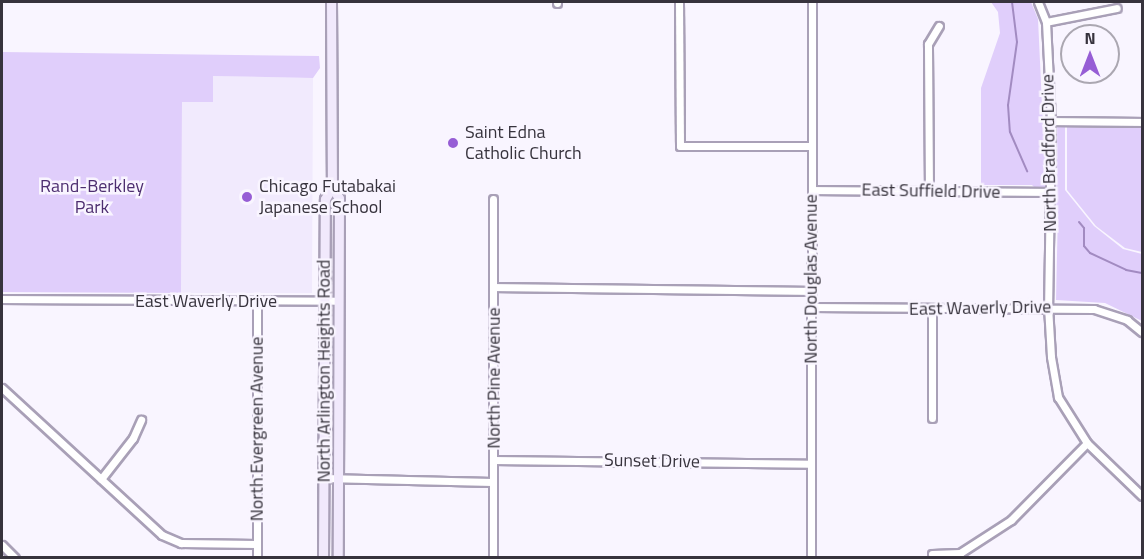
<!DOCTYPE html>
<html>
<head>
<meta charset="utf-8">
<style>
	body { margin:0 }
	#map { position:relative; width:1144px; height:559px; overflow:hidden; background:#f9f5ff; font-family:"Titillium Web",sans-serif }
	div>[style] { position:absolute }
	.built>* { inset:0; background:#f1eafd }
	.green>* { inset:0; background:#e0cefb }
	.stream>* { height:2px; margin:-1px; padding:0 1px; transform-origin:1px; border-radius:1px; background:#a28bc1 }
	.roads { filter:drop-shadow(2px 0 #a9a0b7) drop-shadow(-2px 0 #a9a0b7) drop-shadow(0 2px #a9a0b7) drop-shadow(0 -2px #a9a0b7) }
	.minor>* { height:7px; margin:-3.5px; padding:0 3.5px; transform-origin:3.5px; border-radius:3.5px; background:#fff }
	.secondary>* { height:9px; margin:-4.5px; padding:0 4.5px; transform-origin:4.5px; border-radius:4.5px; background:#f1e9fc }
	.dots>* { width:16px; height:16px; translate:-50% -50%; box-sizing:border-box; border:3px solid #f9f5ff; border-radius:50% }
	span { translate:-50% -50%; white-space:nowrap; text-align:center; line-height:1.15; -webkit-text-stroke:5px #f9f5ff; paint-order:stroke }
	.poi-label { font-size:18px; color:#37333d }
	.left { translate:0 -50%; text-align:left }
	.street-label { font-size:18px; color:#37333d }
	.park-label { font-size:18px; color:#4d2e70 }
	.frame { position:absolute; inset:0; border:3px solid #37333d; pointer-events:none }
	.north { position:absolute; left:1060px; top:24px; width:60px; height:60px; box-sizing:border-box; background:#f9f5ff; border:2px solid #aba7b1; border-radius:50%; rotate:0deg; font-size:16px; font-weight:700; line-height:24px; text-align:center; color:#37333d }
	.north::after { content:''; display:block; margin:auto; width:21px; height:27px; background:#965dd5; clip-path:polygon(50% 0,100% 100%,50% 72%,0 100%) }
</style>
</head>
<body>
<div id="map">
	<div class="built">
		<div style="clip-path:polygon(213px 76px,313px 78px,312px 293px,181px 293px,182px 102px)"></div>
	</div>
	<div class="green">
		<div style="clip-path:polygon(991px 2px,1031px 2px,1038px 19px,1043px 126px,1065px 127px,1065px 190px,1094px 226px,1123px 249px,1142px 254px,1142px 321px,1105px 303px,1056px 300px,1058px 211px,1032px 185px,981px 185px,981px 88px,1000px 33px,998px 12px)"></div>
		<div style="clip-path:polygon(2px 52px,319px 56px,320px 68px,313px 78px,213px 76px,213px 102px,182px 102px,181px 293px,2px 292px)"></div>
		<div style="clip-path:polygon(1067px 127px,1142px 128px,1142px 252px,1125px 248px,1096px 226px,1067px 190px)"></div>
	</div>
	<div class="stream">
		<div style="left:1012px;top:2px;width:40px;rotate:82.9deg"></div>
		<div style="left:1017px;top:42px;width:64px;rotate:98.1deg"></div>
		<div style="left:1008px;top:105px;width:27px;rotate:86deg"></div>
		<div style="left:1010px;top:132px;width:43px;rotate:66.4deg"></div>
		<div style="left:1079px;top:222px;width:8px;rotate:50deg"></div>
		<div style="left:1084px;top:228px;width:18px;rotate:90deg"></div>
		<div style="left:1084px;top:246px;width:9px;rotate:49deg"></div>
		<div style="left:1090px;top:253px;width:40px;rotate:25deg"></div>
		<div style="left:1126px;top:270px;width:16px;rotate:11deg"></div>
	</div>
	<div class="roads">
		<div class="minor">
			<div style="left:679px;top:2px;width:144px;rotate:89.6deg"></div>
			<div style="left:680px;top:146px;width:130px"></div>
			<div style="left:1038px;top:2px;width:22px;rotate:68deg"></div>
			<div style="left:1046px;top:22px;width:99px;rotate:87.1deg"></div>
			<div style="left:1051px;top:121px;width:185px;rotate:90.9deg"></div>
			<div style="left:1048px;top:306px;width:51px;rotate:86.6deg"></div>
			<div style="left:1051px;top:357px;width:41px;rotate:80.1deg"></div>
			<div style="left:1058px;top:397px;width:54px;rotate:57.8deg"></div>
			<div style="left:1087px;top:443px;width:76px;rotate:43.9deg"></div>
			<div style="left:557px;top:3px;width:1px;rotate:-90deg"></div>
			<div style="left:1046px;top:22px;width:72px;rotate:-11.2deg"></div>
			<div style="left:1051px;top:121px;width:91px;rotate:0.6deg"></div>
			<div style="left:812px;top:190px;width:239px;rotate:0.5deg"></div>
			<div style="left:929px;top:191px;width:147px;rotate:-90.4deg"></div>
			<div style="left:928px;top:44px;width:21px;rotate:-59deg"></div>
			<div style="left:494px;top:287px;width:318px;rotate:0.7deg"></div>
			<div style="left:2px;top:299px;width:337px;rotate:0.3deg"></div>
			<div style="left:812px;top:307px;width:282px;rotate:0.4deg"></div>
			<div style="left:1094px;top:309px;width:35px;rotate:18deg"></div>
			<div style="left:1127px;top:320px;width:19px;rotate:39deg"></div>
			<div style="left:932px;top:309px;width:109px;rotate:90deg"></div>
			<div style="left:2px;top:388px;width:217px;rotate:42.6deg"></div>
			<div style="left:162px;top:535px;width:21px;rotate:23deg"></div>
			<div style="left:181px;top:543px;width:75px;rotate:0.8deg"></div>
			<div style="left:493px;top:460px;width:317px;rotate:0.7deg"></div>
			<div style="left:324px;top:478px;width:168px;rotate:1.4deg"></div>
			<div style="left:101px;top:479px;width:52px;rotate:-52deg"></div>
			<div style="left:133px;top:438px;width:20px;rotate:-66deg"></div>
			<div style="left:2px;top:545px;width:18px;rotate:45deg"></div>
			<div style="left:932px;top:554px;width:28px;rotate:-2deg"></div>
			<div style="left:960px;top:553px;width:61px;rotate:-32.9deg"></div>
			<div style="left:1011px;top:520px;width:108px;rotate:-45.4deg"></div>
			<div style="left:257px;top:558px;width:258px;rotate:-90deg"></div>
			<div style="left:493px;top:558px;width:359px;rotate:-90deg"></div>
			<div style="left:811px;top:558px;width:556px;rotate:-89.9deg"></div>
		</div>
		<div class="secondary">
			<div style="left:331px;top:2px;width:185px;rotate:89.7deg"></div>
			<div style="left:332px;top:187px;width:13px;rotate:58deg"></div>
			<div style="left:339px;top:198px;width:360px;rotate:90.2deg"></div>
			<div style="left:323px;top:558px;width:359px;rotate:-89.7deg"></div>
			<div style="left:325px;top:199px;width:14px;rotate:-60deg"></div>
		</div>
	</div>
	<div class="dots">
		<div style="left:453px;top:143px;background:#965dd5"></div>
		<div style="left:247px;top:197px;background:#965dd5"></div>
	</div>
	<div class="poi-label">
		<span class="left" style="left:465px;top:143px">Saint Edna<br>Catholic Church</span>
		<span class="left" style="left:259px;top:197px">Chicago Futabakai<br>Japanese School</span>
	</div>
	<div class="street-label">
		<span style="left:1049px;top:153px;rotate:-91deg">North Bradford Drive</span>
		<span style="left:931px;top:191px;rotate:1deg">East Suffield Drive</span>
		<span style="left:811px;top:279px;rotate:-90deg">North Douglas Avenue</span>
		<span style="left:206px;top:301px">East Waverly Drive</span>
		<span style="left:980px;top:308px;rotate:-1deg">East Waverly Drive</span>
		<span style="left:324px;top:371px;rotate:-90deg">North Arlington Heights Road</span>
		<span style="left:494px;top:378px;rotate:-90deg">North Pine Avenue</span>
		<span style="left:257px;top:429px;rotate:-90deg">North Evergreen Avenue</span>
		<span style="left:652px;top:461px;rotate:1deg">Sunset Drive</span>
	</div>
	<div class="park-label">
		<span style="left:92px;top:197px">Rand-Berkley<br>Park</span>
	</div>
	<div class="frame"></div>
	<div class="north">N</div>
</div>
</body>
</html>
